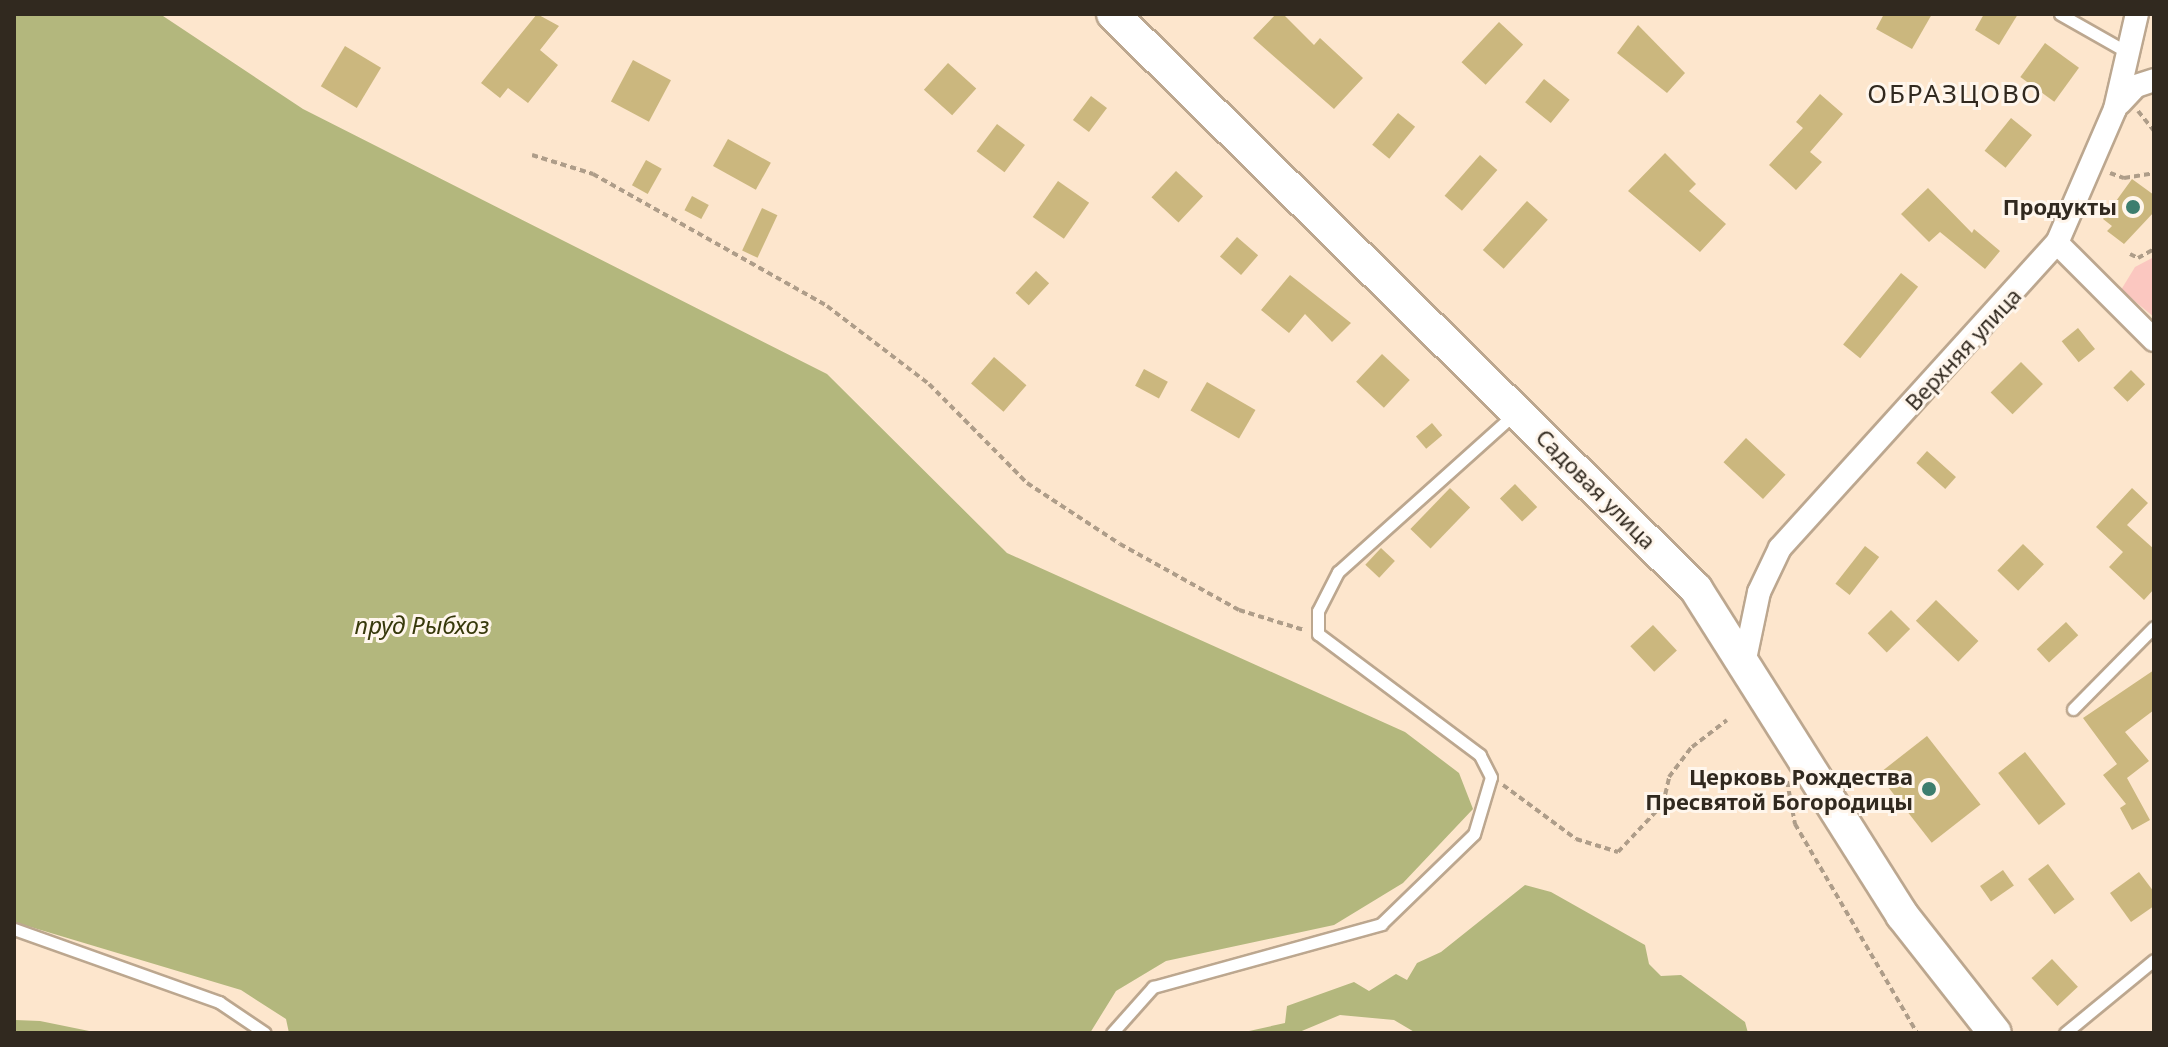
<!DOCTYPE html>
<html>
<head>
<meta charset="utf-8">
<style>
	body { margin:0 }
	#map { position:relative; width:2168px; height:1047px; overflow:hidden; background:#fde6cd; font-family:"Noto Sans",sans-serif }
	div>[style] { position:absolute }
	.green>* { inset:0; background:#fbc7c0 }
	.water>* { inset:0; background:#b3b77d }
	.building>* { inset:0; background:#cbb77e; transform-origin:0 0 }
	.path>* { height:4px; margin-top:-2px; transform-origin:0; background:repeating-linear-gradient(90deg,#ae9d89 0 6px,transparent 0 10px) }
	.roads { filter:drop-shadow(2px 0 #bca78f) drop-shadow(-2px 0 #bca78f) drop-shadow(0 2px #bca78f) drop-shadow(0 -2px #bca78f) }
	.lane>* { height:11px; margin:-5.5px; padding:0 5.5px; transform-origin:5.5px; border-radius:5.5px; background:#fff }
	.street>* { height:22px; margin:-11px; padding:0 11px; transform-origin:11px; border-radius:11px; background:#fff }
	.secondary>* { height:32px; margin:-16px; padding:0 16px; transform-origin:16px; border-radius:16px; background:#fff }
	.dots>* { width:22px; height:22px; translate:-50% -50%; box-sizing:border-box; border:4px solid #fff6ec; border-radius:50% }
	span { translate:-50% -50%; white-space:nowrap; text-align:center; line-height:1.15; -webkit-text-stroke:6px #fff6ec; paint-order:stroke }
	.poi-label { font-size:22px; color:#31291f; font-weight:700 }
	.right { translate:-100% -50%; text-align:right }
	.street-label { font-size:22px; color:#31291f }
	.water-label { font-size:24px; color:#37390b; font-style:italic }
	.quarter-label { font-size:26px; color:#31291f; letter-spacing:2px }
	.frame { position:absolute; inset:0; border:16px solid #31291f; pointer-events:none }
</style>
</head>
<body>
<div id="map">
	<div class="green">
		<div style="clip-path:polygon(2154px 257px,2154px 317px,2121px 290px,2135px 267px)"></div>
	</div>
	<div class="water">
		<div style="clip-path:polygon(14px 14px,160px 14px,303px 109px,827px 374px,1007px 553px,1405px 732px,1459px 773px,1473px 809px,1403px 883px,1334px 925px,1166px 961px,1116px 991px,1090px 1033px,289px 1033px,286px 1019px,241px 990px,14px 922px)"></div>
		<div style="clip-path:polygon(1525px 885px,1551px 892px,1645px 945px,1649px 964px,1661px 976px,1681px 975px,1745px 1022px,1748px 1033px,1416px 1033px,1394px 1020px,1340px 1015px,1297px 1033px,1240px 1033px,1285px 1023px,1287px 1006px,1354px 982px,1369px 991px,1396px 974px,1407px 980px,1417px 963px,1441px 952px)"></div>
		<div style="clip-path:polygon(15px 1020px,40px 1021px,99px 1033px,14px 1033px)"></div>
	</div>
	<div class="building">
		<div style="clip-path:polygon(537px 14px,559px 26px,540px 50px,558px 65px,528px 103px,508px 88px,500px 98px,481px 83px)"></div>
		<div style="clip-path:polygon(1276px 14px,1283px 14px,1314px 45px,1320px 38px,1363px 78px,1334px 109px,1253px 38px)"></div>
		<div style="clip-path:polygon(1884px 14px,1932px 14px,1912px 49px,1876px 29px)"></div>
		<div style="clip-path:polygon(1984px 14px,2018px 14px,1999px 45px,1975px 30px)"></div>
		<div style="left:1499px;top:22px;width:33px;height:55px;rotate:43deg"></div>
		<div style="clip-path:polygon(1638px 25px,1685px 73px,1667px 93px,1617px 53px)"></div>
		<div style="left:2045px;top:43px;width:42px;height:42px;rotate:36deg"></div>
		<div style="left:345px;top:46px;width:42px;height:47px;rotate:31deg"></div>
		<div style="left:633px;top:60px;width:43px;height:47px;rotate:28deg"></div>
		<div style="left:948px;top:63px;width:38px;height:36px;rotate:42deg"></div>
		<div style="left:1544px;top:79px;width:33px;height:30px;rotate:39deg"></div>
		<div style="clip-path:polygon(1820px 94px,1843px 114px,1810px 152px,1822px 162px,1796px 190px,1769px 165px,1803px 128px,1796px 122px)"></div>
		<div style="left:1091px;top:96px;width:20px;height:30px;rotate:37deg"></div>
		<div style="left:1398px;top:113px;width:22px;height:41px;rotate:39deg"></div>
		<div style="left:2011px;top:118px;width:27px;height:42px;rotate:39deg"></div>
		<div style="left:997px;top:124px;width:35px;height:34px;rotate:37deg"></div>
		<div style="left:728px;top:139px;width:49px;height:31px;rotate:29deg"></div>
		<div style="clip-path:polygon(1665px 153px,1696px 184px,1689px 191px,1726px 224px,1700px 252px,1628px 191px)"></div>
		<div style="left:1480px;top:155px;width:23px;height:54px;rotate:41deg"></div>
		<div style="left:646px;top:160px;width:18px;height:29px;rotate:29deg"></div>
		<div style="left:1176px;top:171px;width:37px;height:36px;rotate:43deg"></div>
		<div style="clip-path:polygon(2132px 179px,2154px 195px,2154px 212px,2124px 244px,2107px 231px,2112px 226px,2103px 219px)"></div>
		<div style="left:1058px;top:181px;width:38px;height:44px;rotate:35deg"></div>
		<div style="clip-path:polygon(1928px 188px,1972px 233px,1974px 229px,2000px 251px,1985px 269px,1940px 232px,1929px 242px,1901px 214px)"></div>
		<div style="left:692px;top:196px;width:19px;height:16px;rotate:28deg"></div>
		<div style="left:1527px;top:201px;width:28px;height:66px;rotate:42deg"></div>
		<div style="left:762px;top:208px;width:17px;height:47px;rotate:25deg"></div>
		<div style="left:1237px;top:237px;width:28px;height:26px;rotate:41deg"></div>
		<div style="left:1036px;top:271px;width:18px;height:30px;rotate:43deg"></div>
		<div style="left:1901px;top:273px;width:22px;height:92px;rotate:39deg"></div>
		<div style="clip-path:polygon(1290px 275px,1351px 323px,1332px 342px,1305px 314px,1289px 333px,1261px 310px)"></div>
		<div style="left:2078px;top:328px;width:27px;height:21px;rotate:51deg"></div>
		<div style="left:1382px;top:354px;width:38px;height:38px;rotate:43deg"></div>
		<div style="left:994px;top:357px;width:43px;height:35px;rotate:41deg"></div>
		<div style="left:2021px;top:362px;width:31px;height:43px;rotate:45deg"></div>
		<div style="left:1144px;top:369px;width:27px;height:19px;rotate:28deg"></div>
		<div style="left:2131px;top:370px;width:20px;height:25px;rotate:45deg"></div>
		<div style="left:1207px;top:382px;width:56px;height:33px;rotate:30deg"></div>
		<div style="left:1432px;top:423px;width:16px;height:21px;rotate:50deg"></div>
		<div style="left:1746px;top:438px;width:54px;height:33px;rotate:43deg"></div>
		<div style="left:1927px;top:451px;width:39px;height:16px;rotate:42deg"></div>
		<div style="left:1515px;top:484px;width:32px;height:21px;rotate:46deg"></div>
		<div style="left:1450px;top:488px;width:28px;height:57px;rotate:44deg"></div>
		<div style="clip-path:polygon(2132px 488px,2148px 503px,2127px 525px,2154px 549px,2154px 589px,2144px 600px,2109px 567px,2123px 552px,2096px 527px)"></div>
		<div style="left:2023px;top:544px;width:29px;height:37px;rotate:44deg"></div>
		<div style="left:1865px;top:546px;width:18px;height:48px;rotate:38deg"></div>
		<div style="left:1381px;top:548px;width:19px;height:23px;rotate:43deg"></div>
		<div style="left:1936px;top:600px;width:59px;height:29px;rotate:44deg"></div>
		<div style="left:1891px;top:610px;width:27px;height:33px;rotate:45deg"></div>
		<div style="left:2066px;top:622px;width:18px;height:40px;rotate:47deg"></div>
		<div style="left:1653px;top:625px;width:35px;height:31px;rotate:47deg"></div>
		<div style="clip-path:polygon(2154px 670px,2154px 710px,2125px 732px,2149px 761px,2127px 778px,2150px 820px,2132px 830px,2120px 808px,2126px 804px,2103px 775px,2117px 764px,2083px 718px)"></div>
		<div style="left:1927px;top:736px;width:87px;height:62px;rotate:52deg"></div>
		<div style="left:2025px;top:752px;width:66px;height:34px;rotate:52deg"></div>
		<div style="left:2048px;top:864px;width:44px;height:25px;rotate:53deg"></div>
		<div style="left:2003px;top:870px;width:19px;height:28px;rotate:55deg"></div>
		<div style="clip-path:polygon(2139px 872px,2154px 892px,2154px 906px,2131px 922px,2110px 893px)"></div>
		<div style="left:2052px;top:959px;width:38px;height:28px;rotate:47deg"></div>
	</div>
	<div class="path">
		<div style="left:2138px;top:111px;width:26px;rotate:51deg"></div>
		<div style="left:532px;top:155px;width:64px;rotate:17.3deg"></div>
		<div style="left:593px;top:174px;width:269px;rotate:29.4deg"></div>
		<div style="left:827px;top:306px;width:128px;rotate:37.4deg"></div>
		<div style="left:929px;top:384px;width:139px;rotate:45.3deg"></div>
		<div style="left:1027px;top:483px;width:111px;rotate:33.3deg"></div>
		<div style="left:1120px;top:544px;width:136px;rotate:29deg"></div>
		<div style="left:1239px;top:610px;width:68px;rotate:17.1deg"></div>
		<div style="left:2110px;top:173px;width:15px;rotate:20deg"></div>
		<div style="left:2124px;top:178px;width:30px;rotate:-9deg"></div>
		<div style="left:2130px;top:254px;width:9px;rotate:27deg"></div>
		<div style="left:2138px;top:258px;width:18px;rotate:-29deg"></div>
		<div style="left:1787px;top:781px;width:44px;rotate:79.5deg"></div>
		<div style="left:1795px;top:824px;width:242px;rotate:59.7deg"></div>
		<div style="left:1503px;top:785px;width:91px;rotate:36.5deg"></div>
		<div style="left:1576px;top:839px;width:44px;rotate:17.2deg"></div>
		<div style="left:1618px;top:852px;width:66px;rotate:-46.8deg"></div>
		<div style="left:1663px;top:804px;width:28px;rotate:-77deg"></div>
		<div style="left:1669px;top:777px;width:38px;rotate:-53deg"></div>
		<div style="left:1692px;top:747px;width:44px;rotate:-37.6deg"></div>
	</div>
	<div class="roads">
		<div class="lane">
			<div style="left:2060px;top:14px;width:75px;rotate:29.6deg"></div>
			<div style="left:2073px;top:709px;width:115px;rotate:-45.4deg"></div>
			<div style="left:14px;top:929px;width:218px;rotate:19.6deg"></div>
			<div style="left:219px;top:1002px;width:55px;rotate:34deg"></div>
			<div style="left:1112px;top:1033px;width:62px;rotate:-48.3deg"></div>
			<div style="left:1153px;top:987px;width:237px;rotate:-15.4deg"></div>
			<div style="left:1381px;top:924px;width:129px;rotate:-44.1deg"></div>
			<div style="left:1474px;top:834px;width:59px;rotate:-73.4deg"></div>
			<div style="left:1491px;top:777px;width:25px;rotate:-117deg"></div>
			<div style="left:1480px;top:755px;width:202px;rotate:-143.2deg"></div>
			<div style="left:1318px;top:634px;width:23px;rotate:-90deg"></div>
			<div style="left:1318px;top:611px;width:44px;rotate:-62.9deg"></div>
			<div style="left:1338px;top:572px;width:238px;rotate:-41.9deg"></div>
			<div style="left:2065px;top:1033px;width:115px;rotate:-39.4deg"></div>
		</div>
		<div class="street">
			<div style="left:2120px;top:103px;width:23px;rotate:-47deg"></div>
			<div style="left:2136px;top:86px;width:19px;rotate:-18deg"></div>
			<div style="left:2057px;top:243px;width:137px;rotate:45deg"></div>
			<div style="left:1745px;top:659px;width:68px;rotate:-78.2deg"></div>
			<div style="left:1759px;top:592px;width:49px;rotate:-64.5deg"></div>
			<div style="left:1780px;top:548px;width:412px;rotate:-47.8deg"></div>
			<div style="left:2057px;top:243px;width:146px;rotate:-66.6deg"></div>
			<div style="left:2115px;top:109px;width:98px;rotate:-77deg"></div>
		</div>
		<div class="secondary">
			<div style="left:1113px;top:14px;width:819px;rotate:44.6deg"></div>
			<div style="left:1696px;top:589px;width:386px;rotate:57.7deg"></div>
			<div style="left:1902px;top:915px;width:150px;rotate:51.8deg"></div>
		</div>
	</div>
	<div class="dots">
		<div style="left:2133px;top:207px;background:#3d7e6e"></div>
		<div style="left:1929px;top:789px;background:#3d7e6e"></div>
	</div>
	<div class="poi-label">
		<span class="right" style="left:2117px;top:207px">Продукты</span>
		<span class="right" style="left:1913px;top:789px">Церковь Рождества<br>Пресвятой Богородицы</span>
	</div>
	<div class="street-label">
		<span style="left:1963px;top:349px;rotate:-47deg">Верхняя улица</span>
		<span style="left:1596px;top:489px;rotate:45deg">Садовая улица</span>
	</div>
	<div class="water-label">
		<span style="left:422px;top:625px">пруд Рыбхоз</span>
	</div>
	<div class="quarter-label">
		<span style="left:1955px;top:94px">ОБРАЗЦОВО</span>
	</div>
	<div class="frame"></div>
</div>
</body>
</html>
